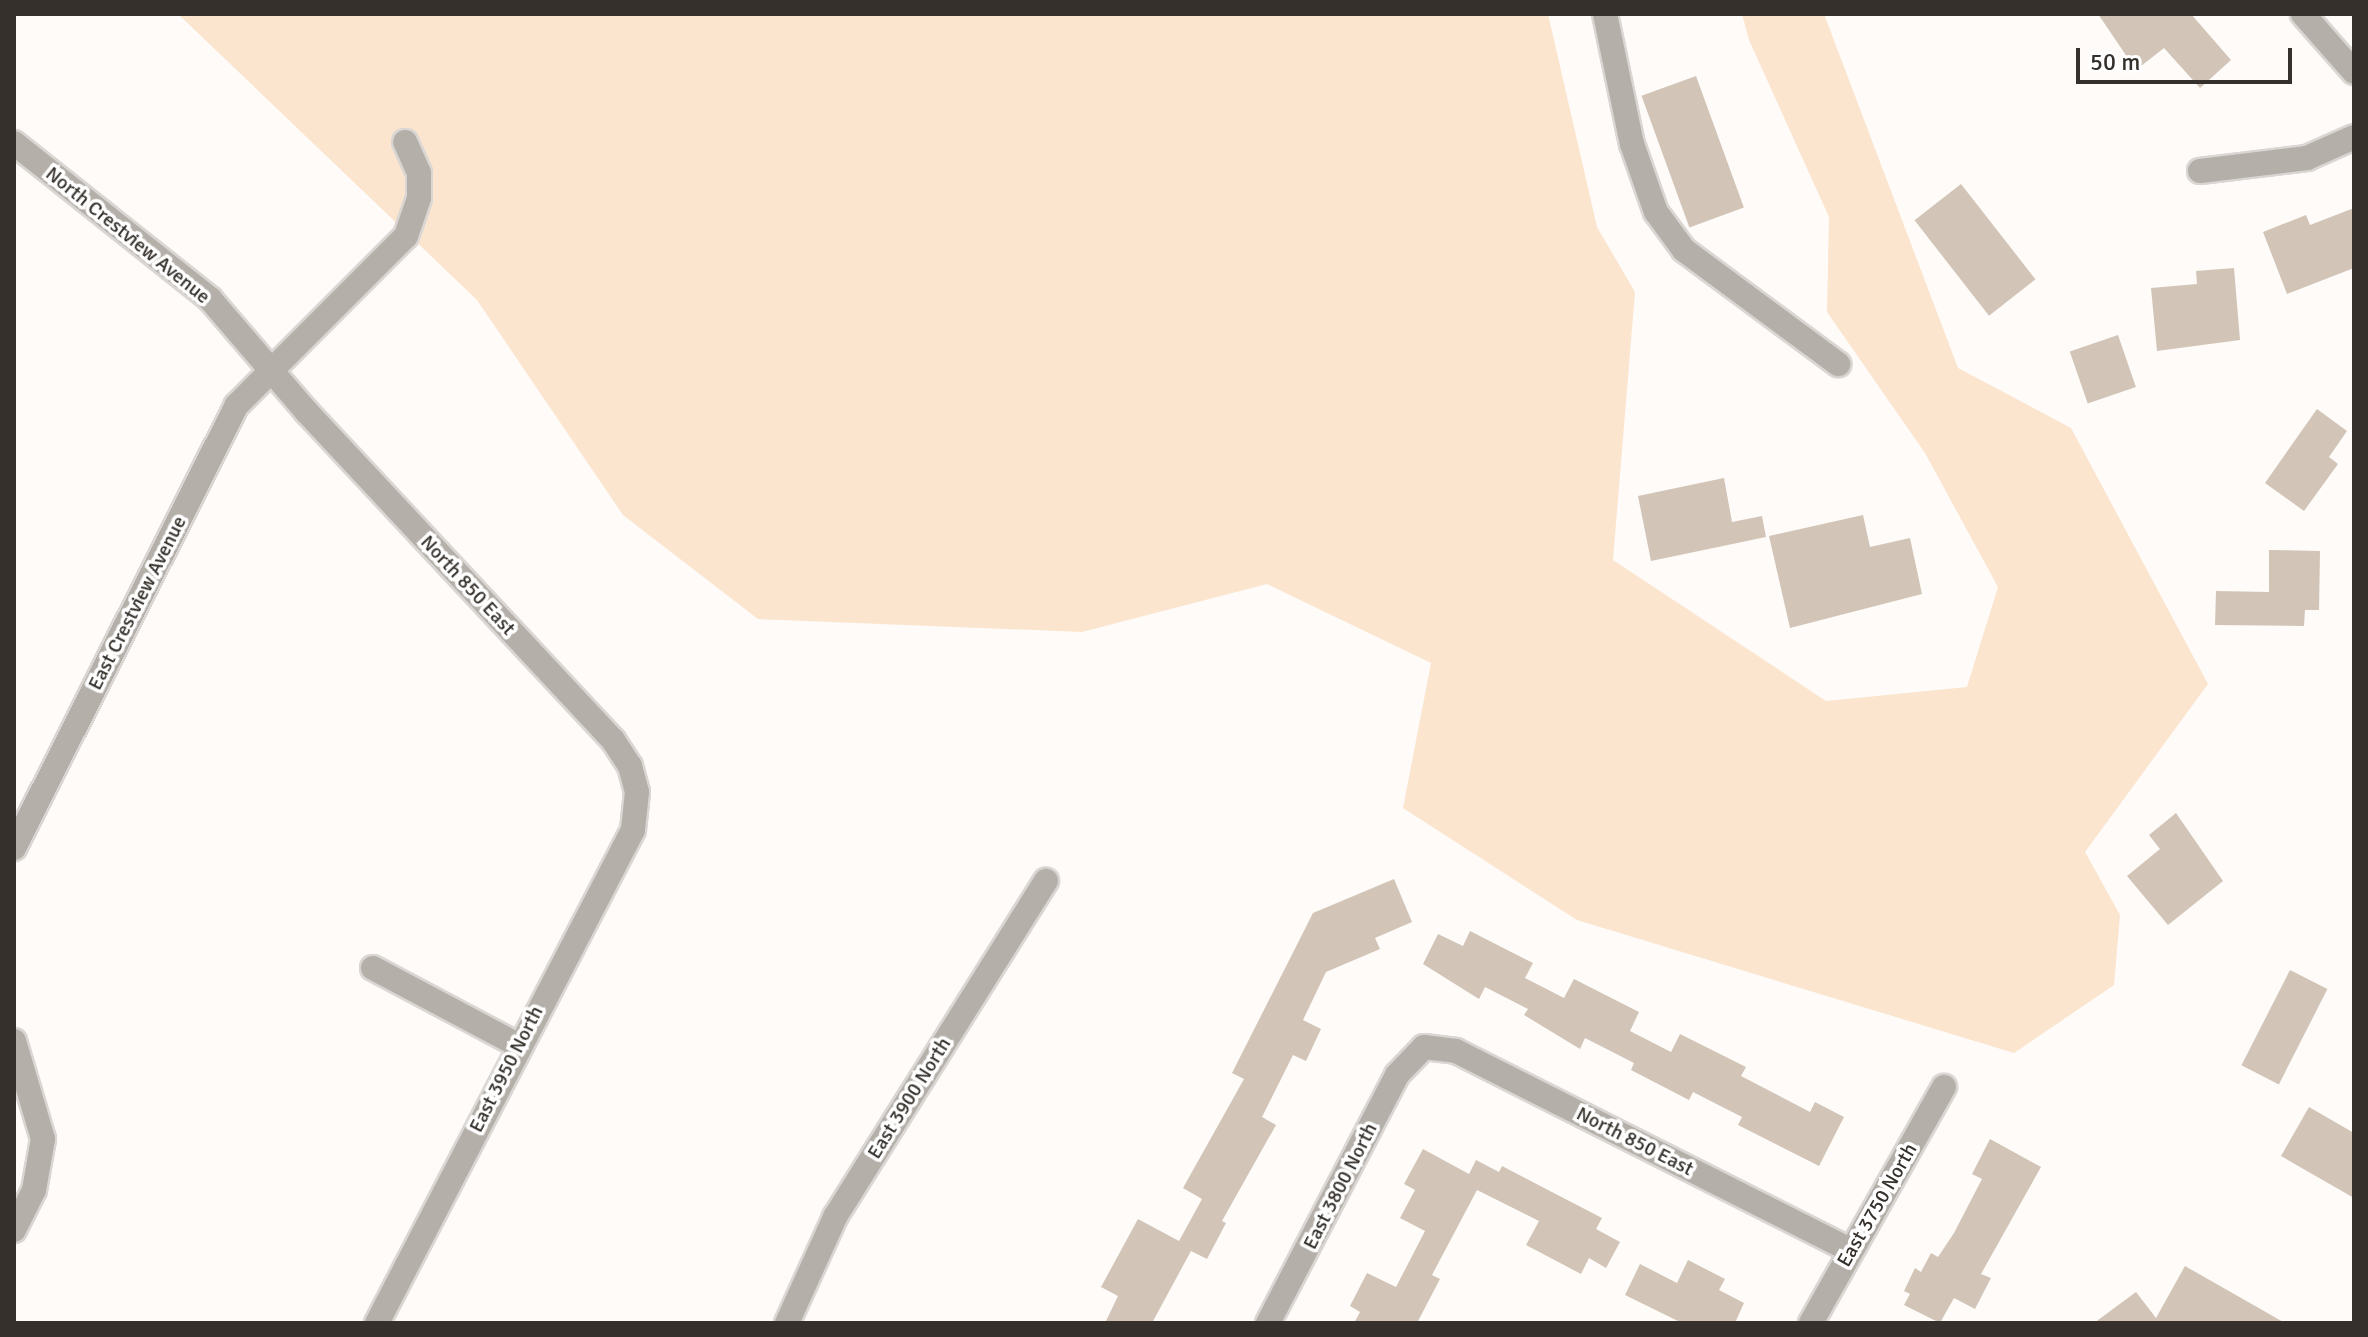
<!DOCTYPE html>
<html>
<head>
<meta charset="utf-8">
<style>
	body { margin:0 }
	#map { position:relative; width:2368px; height:1337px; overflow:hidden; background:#fefbf8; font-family:Signika,sans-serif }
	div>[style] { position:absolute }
	.green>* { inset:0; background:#fce5cf }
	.building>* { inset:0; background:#d2c5b8; transform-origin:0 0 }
	.roads { filter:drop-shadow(2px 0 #dad6d3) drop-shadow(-2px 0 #dad6d3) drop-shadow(0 2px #dad6d3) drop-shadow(0 -2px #dad6d3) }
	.minor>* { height:24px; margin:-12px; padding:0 12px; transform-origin:12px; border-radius:12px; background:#b5afa9 }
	span { translate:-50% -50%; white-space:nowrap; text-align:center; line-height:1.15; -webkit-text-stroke:7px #fff; paint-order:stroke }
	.street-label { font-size:20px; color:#35302b }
	.frame { position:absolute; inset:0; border:16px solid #35302b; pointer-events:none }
	.scale { position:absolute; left:2076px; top:48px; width:216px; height:36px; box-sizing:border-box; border:4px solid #35302b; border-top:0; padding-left:10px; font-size:24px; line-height:28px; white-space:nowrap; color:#35302b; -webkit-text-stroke:6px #fff; paint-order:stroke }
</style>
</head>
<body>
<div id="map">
	<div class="green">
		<div style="clip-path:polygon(178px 14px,1548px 14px,1597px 227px,1635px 292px,1613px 560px,1826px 701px,1967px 687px,1998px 587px,1925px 453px,1827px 312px,1829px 217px,1749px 40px,1742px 14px,1824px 14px,1958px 368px,2071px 428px,2208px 684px,2085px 852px,2120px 915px,2114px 985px,2014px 1053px,1577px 920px,1403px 808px,1431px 663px,1267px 584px,1082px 632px,758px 619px,623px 515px,477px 300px)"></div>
	</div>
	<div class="building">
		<div style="clip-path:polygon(2098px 14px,2191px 14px,2231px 60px,2200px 88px,2164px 48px,2136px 70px)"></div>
		<div style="left:1696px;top:76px;width:140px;height:58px;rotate:70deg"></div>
		<div style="left:1961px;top:184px;width:121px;height:59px;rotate:52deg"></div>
		<div style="clip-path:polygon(2354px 208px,2354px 268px,2287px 294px,2263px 232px,2306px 215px,2310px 225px)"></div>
		<div style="clip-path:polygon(2234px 268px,2240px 340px,2157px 351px,2151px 288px,2197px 284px,2196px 271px)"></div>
		<div style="left:2118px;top:335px;width:55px;height:51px;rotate:71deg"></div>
		<div style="clip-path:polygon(2317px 409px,2347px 431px,2329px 457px,2338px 464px,2304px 511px,2265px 483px)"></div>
		<div style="clip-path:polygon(1724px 478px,1732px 522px,1762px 516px,1766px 537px,1651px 561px,1638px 496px)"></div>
		<div style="clip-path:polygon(1863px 515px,1870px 547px,1910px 538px,1922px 594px,1790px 628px,1769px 536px)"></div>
		<div style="clip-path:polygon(2269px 550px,2320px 551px,2319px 610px,2305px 610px,2304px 626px,2215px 625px,2216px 591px,2269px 592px)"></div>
		<div style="clip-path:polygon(2176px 813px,2223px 881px,2168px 925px,2127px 876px,2160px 849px,2149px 835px)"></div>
		<div style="clip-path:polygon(1394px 879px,1412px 922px,1375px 938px,1380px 949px,1326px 972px,1303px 1020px,1321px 1029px,1306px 1061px,1293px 1055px,1262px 1117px,1276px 1125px,1222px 1221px,1226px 1223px,1207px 1259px,1191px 1251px,1152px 1323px,1105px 1323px,1118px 1296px,1101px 1287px,1138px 1219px,1179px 1241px,1202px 1199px,1183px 1188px,1244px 1079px,1232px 1073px,1313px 913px)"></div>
		<div style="clip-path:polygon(1470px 931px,1533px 963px,1525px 978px,1564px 998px,1574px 979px,1639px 1012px,1630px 1031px,1671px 1052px,1680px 1034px,1746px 1067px,1741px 1076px,1810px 1112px,1815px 1102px,1844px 1117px,1819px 1166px,1738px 1125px,1742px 1117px,1693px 1092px,1689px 1100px,1631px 1070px,1634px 1063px,1585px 1038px,1580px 1049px,1524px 1015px,1528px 1009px,1485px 987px,1479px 999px,1423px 964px,1438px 934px,1463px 946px)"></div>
		<div style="left:2290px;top:970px;width:42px;height:107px;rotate:27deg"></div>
		<div style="clip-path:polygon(2309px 1107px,2354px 1133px,2354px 1198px,2281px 1156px)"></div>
		<div style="clip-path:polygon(1990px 1139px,2041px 1167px,1981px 1274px,1991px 1278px,1975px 1309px,1954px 1298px,1940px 1323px,1904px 1305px,1910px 1294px,1904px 1291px,1915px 1268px,1921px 1272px,1931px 1253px,1938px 1257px,1954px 1233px,1982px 1179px,1972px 1174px)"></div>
		<div style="clip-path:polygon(1423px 1149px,1469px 1174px,1476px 1160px,1499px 1172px,1502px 1166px,1602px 1218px,1596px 1229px,1620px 1242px,1606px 1268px,1589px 1258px,1581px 1274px,1526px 1245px,1539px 1221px,1477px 1190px,1432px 1275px,1440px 1279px,1417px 1323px,1354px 1323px,1360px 1312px,1350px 1306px,1367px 1273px,1396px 1287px,1425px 1231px,1400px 1218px,1415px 1190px,1404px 1184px)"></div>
		<div style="clip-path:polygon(1688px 1260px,1725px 1279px,1719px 1290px,1744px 1303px,1735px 1323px,1682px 1323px,1625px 1295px,1640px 1264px,1677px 1283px)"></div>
		<div style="clip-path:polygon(2185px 1266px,2285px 1323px,2094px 1323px,2136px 1292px,2156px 1318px)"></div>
	</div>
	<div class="roads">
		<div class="minor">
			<div style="left:1605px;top:14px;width:133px;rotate:78.3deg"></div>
			<div style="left:1632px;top:144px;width:72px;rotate:70.6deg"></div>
			<div style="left:1656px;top:212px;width:47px;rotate:53.6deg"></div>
			<div style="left:1684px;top:250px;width:192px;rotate:36.5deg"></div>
			<div style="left:2303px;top:14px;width:77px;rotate:48.7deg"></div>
			<div style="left:14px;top:143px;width:251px;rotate:38.5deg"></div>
			<div style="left:210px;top:299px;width:148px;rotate:49.4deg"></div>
			<div style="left:306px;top:411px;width:450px;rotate:47deg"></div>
			<div style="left:613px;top:740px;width:31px;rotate:57deg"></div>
			<div style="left:630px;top:766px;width:27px;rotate:75deg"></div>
			<div style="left:637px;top:792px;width:38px;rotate:96deg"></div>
			<div style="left:633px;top:830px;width:556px;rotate:117.44deg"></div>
			<div style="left:2200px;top:171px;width:108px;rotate:-6.9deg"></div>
			<div style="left:2307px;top:158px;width:51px;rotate:-24.1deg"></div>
			<div style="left:14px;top:848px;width:495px;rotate:-63.3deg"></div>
			<div style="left:236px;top:406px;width:240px;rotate:-45deg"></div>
			<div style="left:406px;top:236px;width:40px;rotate:-71.1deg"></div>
			<div style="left:419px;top:198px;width:25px;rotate:-90deg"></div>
			<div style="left:419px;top:173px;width:34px;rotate:-114deg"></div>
			<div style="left:373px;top:968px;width:164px;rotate:28deg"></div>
			<div style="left:14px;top:1041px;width:102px;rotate:73.5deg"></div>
			<div style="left:43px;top:1139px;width:52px;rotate:100deg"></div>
			<div style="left:34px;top:1190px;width:45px;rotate:116.6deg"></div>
			<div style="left:787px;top:1323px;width:116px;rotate:-65.6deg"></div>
			<div style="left:835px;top:1217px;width:397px;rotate:-57.9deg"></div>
			<div style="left:1268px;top:1323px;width:280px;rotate:-62.5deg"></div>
			<div style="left:1397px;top:1075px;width:39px;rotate:-46deg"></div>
			<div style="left:1424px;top:1047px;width:32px;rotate:7deg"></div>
			<div style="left:1456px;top:1051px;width:441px;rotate:26.8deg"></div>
			<div style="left:1811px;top:1323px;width:271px;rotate:-60.6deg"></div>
		</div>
	</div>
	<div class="street-label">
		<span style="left:128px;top:235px;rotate:39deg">North Crestview Avenue</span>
		<span style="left:468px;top:585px;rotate:47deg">North 850 East</span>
		<span style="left:137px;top:603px;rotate:-63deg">East Crestview Avenue</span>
		<span style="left:506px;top:1069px;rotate:-63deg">East 3950 North</span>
		<span style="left:909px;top:1098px;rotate:-58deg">East 3900 North</span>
		<span style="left:1635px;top:1141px;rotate:27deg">North 850 East</span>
		<span style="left:1340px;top:1186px;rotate:-63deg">East 3800 North</span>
		<span style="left:1877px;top:1205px;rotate:-60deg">East 3750 North</span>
	</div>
	<div class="frame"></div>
	<div class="scale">50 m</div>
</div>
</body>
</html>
